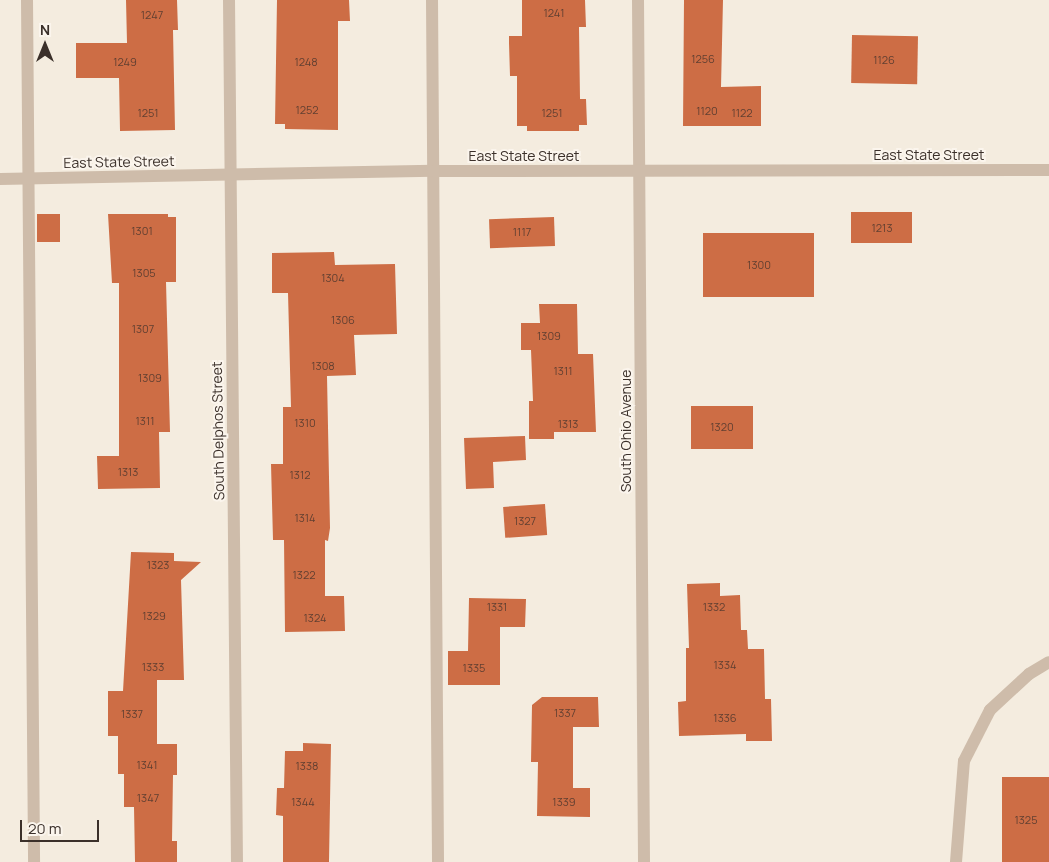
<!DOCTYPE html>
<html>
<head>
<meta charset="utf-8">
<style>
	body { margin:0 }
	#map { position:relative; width:1049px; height:862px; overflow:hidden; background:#f4ecdf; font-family:Manrope,sans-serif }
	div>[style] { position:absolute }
	.building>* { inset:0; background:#cd6d45; transform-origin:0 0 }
	.minor>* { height:12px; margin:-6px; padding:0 6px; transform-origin:6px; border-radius:6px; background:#cebcaa }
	span { translate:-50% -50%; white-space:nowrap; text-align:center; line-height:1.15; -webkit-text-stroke:4px #fbf5ed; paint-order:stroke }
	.number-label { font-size:11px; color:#603f31 }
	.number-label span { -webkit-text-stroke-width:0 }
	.street-label { font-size:14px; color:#3b302a }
	.north { position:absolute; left:20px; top:20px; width:50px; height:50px; -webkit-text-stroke:4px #fbf5ed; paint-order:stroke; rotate:0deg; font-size:14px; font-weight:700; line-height:20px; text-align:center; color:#3b302a }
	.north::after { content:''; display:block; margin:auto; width:18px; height:22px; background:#3b302a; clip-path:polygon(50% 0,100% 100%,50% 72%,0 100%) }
	.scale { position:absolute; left:20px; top:820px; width:79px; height:22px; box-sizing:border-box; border:2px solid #3b302a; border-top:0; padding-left:6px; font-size:15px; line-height:18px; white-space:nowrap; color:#3b302a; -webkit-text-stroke:4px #fbf5ed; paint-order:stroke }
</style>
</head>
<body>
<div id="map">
	<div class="building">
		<div style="clip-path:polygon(126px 0,177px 0,178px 30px,173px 30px,175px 130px,120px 131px,119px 78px,76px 78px,76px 43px,127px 43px)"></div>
		<div style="clip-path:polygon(277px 0,349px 0,350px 21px,338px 21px,338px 130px,285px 129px,285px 124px,275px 124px)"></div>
		<div style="clip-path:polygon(522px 0,585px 0,586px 27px,579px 27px,580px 99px,586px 99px,587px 125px,579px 125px,579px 131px,527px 131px,527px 126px,517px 126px,517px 76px,510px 76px,509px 43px,509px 36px,522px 36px)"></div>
		<div style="clip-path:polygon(684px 0,723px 0,721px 87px,761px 86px,761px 126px,683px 126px)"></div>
		<div style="left:852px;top:35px;width:66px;height:48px;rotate:1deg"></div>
		<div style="left:912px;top:212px;width:31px;height:61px;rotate:90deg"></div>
		<div style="left:37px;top:214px;width:23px;height:28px"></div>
		<div style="clip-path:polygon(108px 214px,168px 214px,168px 217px,176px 217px,176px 282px,166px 282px,170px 432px,159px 432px,160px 488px,98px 489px,97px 456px,119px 456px,119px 283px,112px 283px)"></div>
		<div style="left:554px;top:217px;width:29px;height:65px;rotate:88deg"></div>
		<div style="left:703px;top:233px;width:111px;height:64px"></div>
		<div style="clip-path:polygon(334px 252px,335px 265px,395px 264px,397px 334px,354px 335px,356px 375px,327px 376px,330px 528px,328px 541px,325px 540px,325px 596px,344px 596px,345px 631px,285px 632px,284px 540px,273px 540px,271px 464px,283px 464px,283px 407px,291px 407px,288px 293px,272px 293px,272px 253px)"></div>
		<div style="clip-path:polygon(539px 304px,577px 304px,578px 354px,593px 354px,596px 432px,554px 432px,554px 439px,529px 439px,529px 401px,533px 401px,531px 350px,521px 350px,521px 323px,540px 323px)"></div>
		<div style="left:691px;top:406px;width:62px;height:43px"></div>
		<div style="clip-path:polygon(525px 436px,526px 460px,493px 462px,494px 488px,466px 489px,464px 438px)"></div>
		<div style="left:545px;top:504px;width:31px;height:42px;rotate:86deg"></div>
		<div style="clip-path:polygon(131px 552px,174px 553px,174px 561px,201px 562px,181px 580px,184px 680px,157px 680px,157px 744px,177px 744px,177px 775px,173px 775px,172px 841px,177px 841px,177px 862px,135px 862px,134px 807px,124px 807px,124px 774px,118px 774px,118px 736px,108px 736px,108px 691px,123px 691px)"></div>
		<div style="clip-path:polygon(720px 583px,720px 596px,740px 595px,741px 630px,747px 630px,748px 649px,764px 649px,765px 699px,771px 699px,772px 741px,746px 741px,746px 734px,679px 736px,678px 702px,686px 701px,686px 648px,689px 648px,687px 584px)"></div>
		<div style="clip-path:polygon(469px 598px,526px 599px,525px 627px,500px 627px,500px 685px,448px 685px,448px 651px,468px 651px)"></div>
		<div style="clip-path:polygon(542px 697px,598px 697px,599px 727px,573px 727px,573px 788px,590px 788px,590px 817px,537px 816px,538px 762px,531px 762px,532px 705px)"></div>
		<div style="clip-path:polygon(303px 743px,331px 744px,329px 862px,283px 862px,283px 816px,276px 815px,277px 788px,284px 788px,285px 751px,303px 751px)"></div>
		<div style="left:1002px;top:777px;width:47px;height:85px"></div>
	</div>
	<div class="minor">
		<div style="left:27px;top:0;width:862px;rotate:89.53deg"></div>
		<div style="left:229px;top:0;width:862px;rotate:89.47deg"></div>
		<div style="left:432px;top:0;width:862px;rotate:89.6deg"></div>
		<div style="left:638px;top:0;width:862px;rotate:89.6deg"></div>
		<div style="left:0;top:179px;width:433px;rotate:-1.1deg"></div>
		<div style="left:433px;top:171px;width:616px;rotate:-0.09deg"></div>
		<div style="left:956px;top:862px;width:101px;rotate:-85.5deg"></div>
		<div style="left:964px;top:761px;width:57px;rotate:-63deg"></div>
		<div style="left:990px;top:710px;width:53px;rotate:-42.7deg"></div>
		<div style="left:1029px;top:674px;width:23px;rotate:-31deg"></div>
	</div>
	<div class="number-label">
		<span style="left:554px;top:13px">1241</span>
		<span style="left:152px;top:15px">1247</span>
		<span style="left:703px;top:59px">1256</span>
		<span style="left:884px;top:60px">1126</span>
		<span style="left:125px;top:62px">1249</span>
		<span style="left:306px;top:62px">1248</span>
		<span style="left:307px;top:110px">1252</span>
		<span style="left:707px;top:111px">1120</span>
		<span style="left:148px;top:113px">1251</span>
		<span style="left:552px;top:113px">1251</span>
		<span style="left:742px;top:113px">1122</span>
		<span style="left:882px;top:228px">1213</span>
		<span style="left:142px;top:231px">1301</span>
		<span style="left:522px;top:232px">1117</span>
		<span style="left:759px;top:265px">1300</span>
		<span style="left:144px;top:273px">1305</span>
		<span style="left:333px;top:278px">1304</span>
		<span style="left:343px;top:320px">1306</span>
		<span style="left:143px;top:329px">1307</span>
		<span style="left:549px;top:336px">1309</span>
		<span style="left:323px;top:366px">1308</span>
		<span style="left:563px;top:371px">1311</span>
		<span style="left:150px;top:378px">1309</span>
		<span style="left:145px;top:421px">1311</span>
		<span style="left:305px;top:423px">1310</span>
		<span style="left:568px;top:424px">1313</span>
		<span style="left:722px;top:427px">1320</span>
		<span style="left:128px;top:472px">1313</span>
		<span style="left:300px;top:475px">1312</span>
		<span style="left:305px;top:518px">1314</span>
		<span style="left:525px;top:521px">1327</span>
		<span style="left:158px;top:565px">1323</span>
		<span style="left:304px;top:575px">1322</span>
		<span style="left:497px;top:607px">1331</span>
		<span style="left:714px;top:607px">1332</span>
		<span style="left:154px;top:616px">1329</span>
		<span style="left:315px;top:618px">1324</span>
		<span style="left:725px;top:665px">1334</span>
		<span style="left:153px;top:667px">1333</span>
		<span style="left:474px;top:668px">1335</span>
		<span style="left:565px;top:713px">1337</span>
		<span style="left:132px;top:714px">1337</span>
		<span style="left:725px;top:718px">1336</span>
		<span style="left:147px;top:765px">1341</span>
		<span style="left:307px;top:766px">1338</span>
		<span style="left:148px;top:798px">1347</span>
		<span style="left:303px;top:802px">1344</span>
		<span style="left:564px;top:802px">1339</span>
		<span style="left:1026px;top:820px">1325</span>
	</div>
	<div class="street-label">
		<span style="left:929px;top:155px">East State Street</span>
		<span style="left:524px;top:156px">East State Street</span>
		<span style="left:119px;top:162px;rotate:-1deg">East State Street</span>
		<span style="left:218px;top:431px;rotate:-91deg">South Delphos Street</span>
		<span style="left:626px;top:431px;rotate:-90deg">South Ohio Avenue</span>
	</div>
	<div class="north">N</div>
	<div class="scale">20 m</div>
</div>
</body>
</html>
